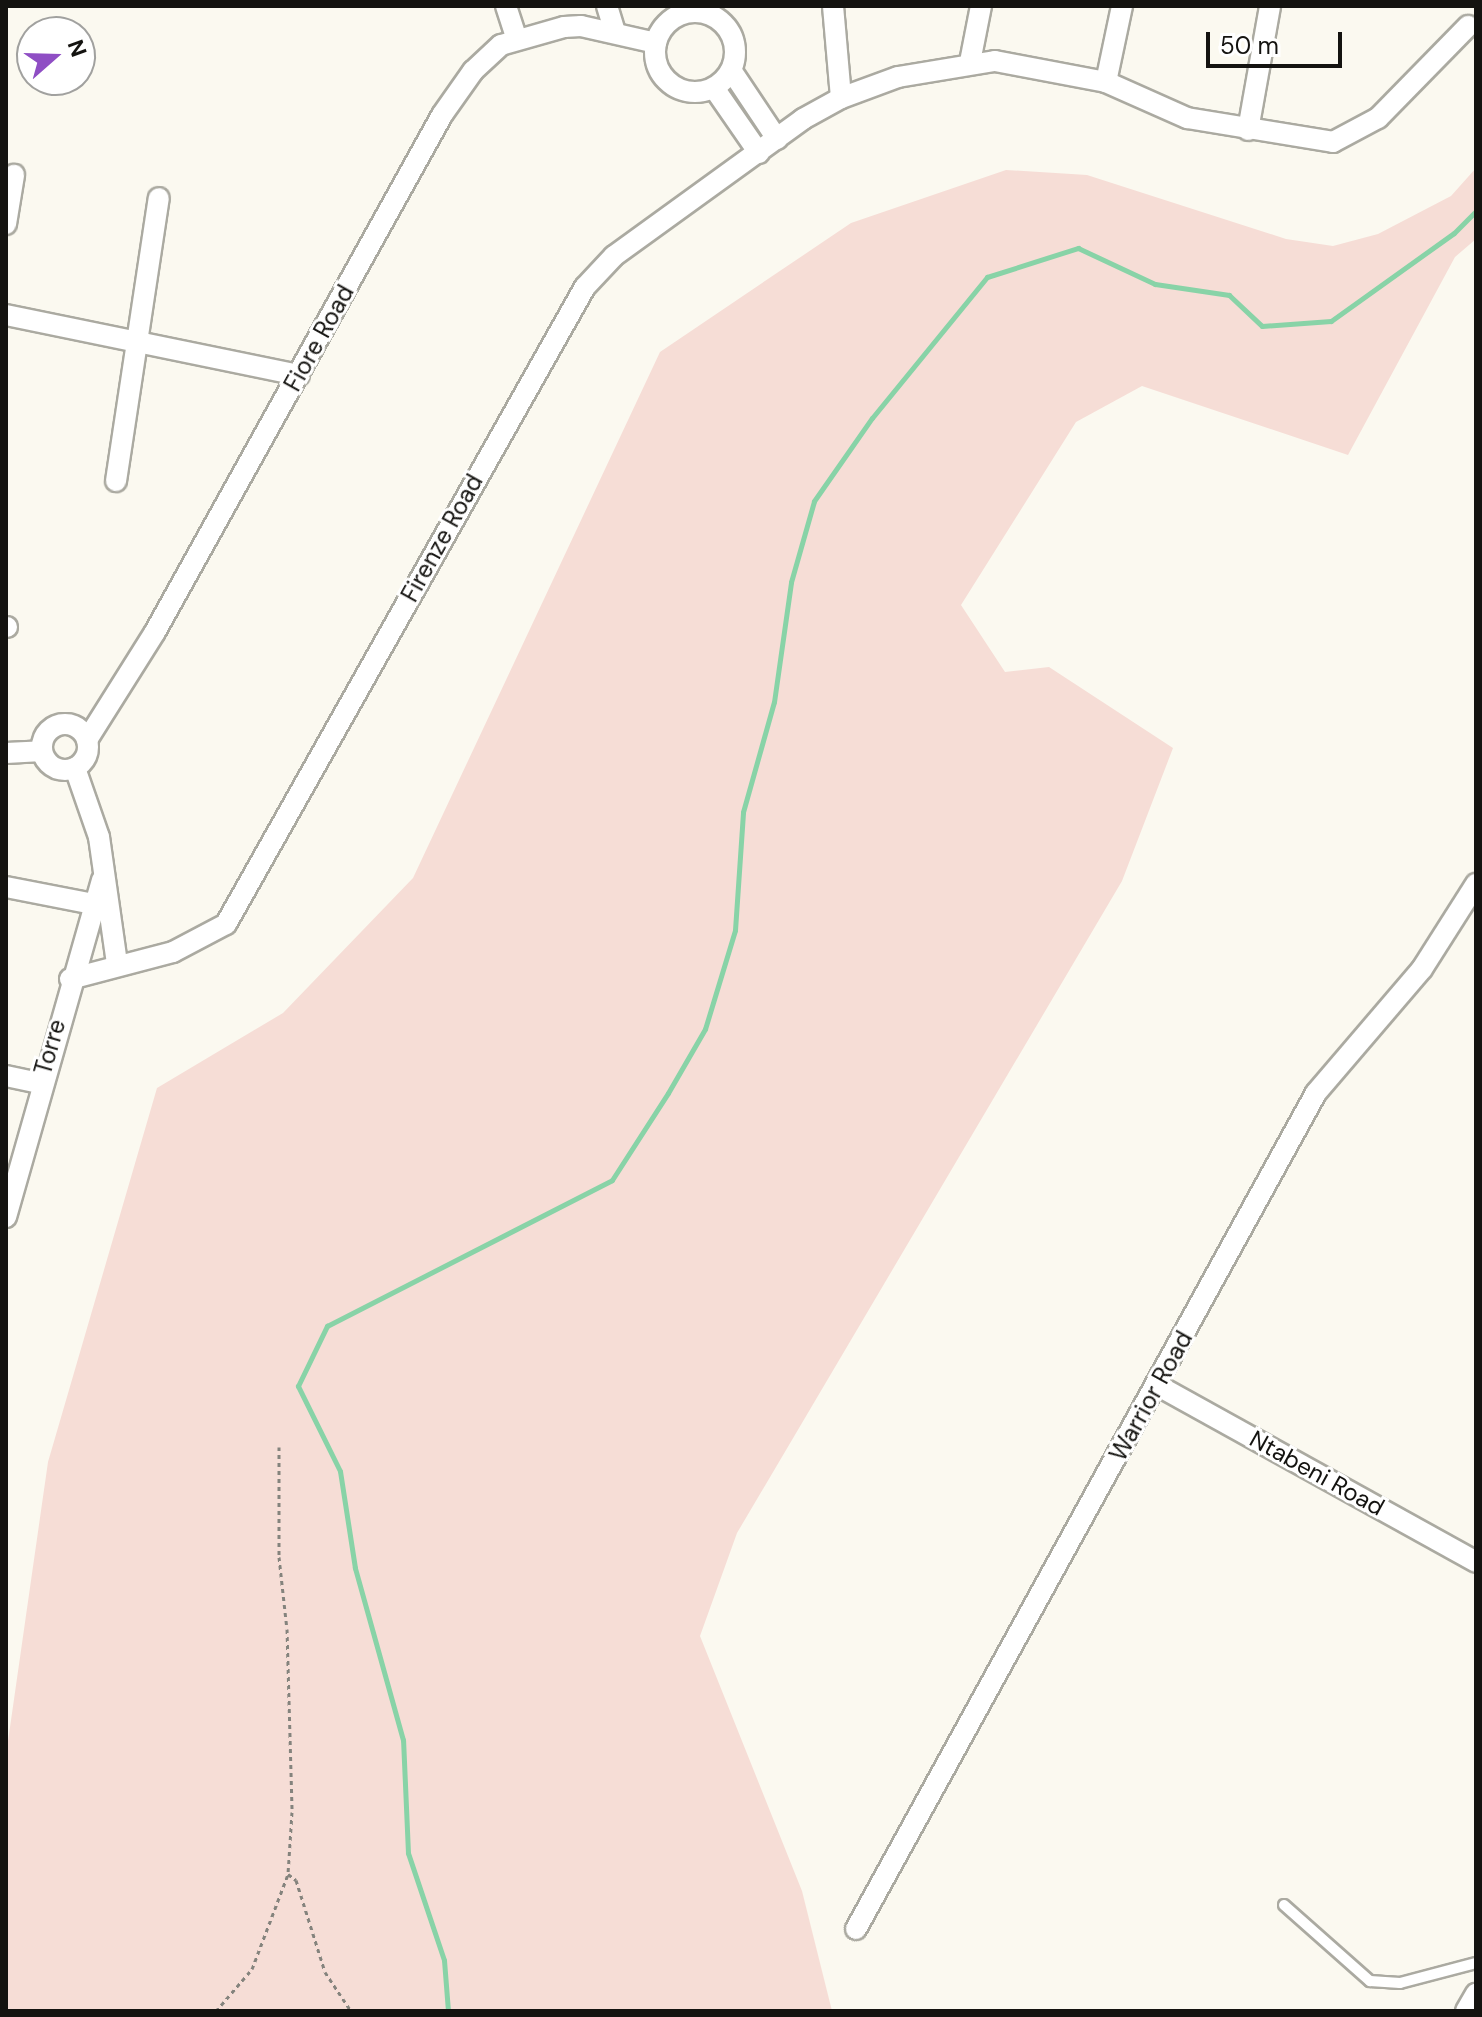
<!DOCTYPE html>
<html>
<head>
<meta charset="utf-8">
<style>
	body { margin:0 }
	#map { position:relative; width:1482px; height:2017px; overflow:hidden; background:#fbf9f0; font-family:"DM Sans",sans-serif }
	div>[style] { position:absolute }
	.green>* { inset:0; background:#f6ddd6 }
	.stream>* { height:5px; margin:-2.5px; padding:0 2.5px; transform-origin:2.5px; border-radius:2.5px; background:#88d3a7 }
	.path>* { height:3px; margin-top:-1.5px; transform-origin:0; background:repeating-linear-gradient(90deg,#84837d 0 4px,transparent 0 8px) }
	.roads { filter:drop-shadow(2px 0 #abaaa1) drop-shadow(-2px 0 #abaaa1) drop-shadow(0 2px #abaaa1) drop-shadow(0 -2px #abaaa1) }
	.service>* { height:10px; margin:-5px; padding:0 5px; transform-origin:5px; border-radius:5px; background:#fff }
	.minor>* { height:20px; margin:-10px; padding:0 10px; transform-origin:10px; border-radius:10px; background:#fff }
	.minor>.ring { margin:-10px; padding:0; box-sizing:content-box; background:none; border:20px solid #fff; border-radius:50% }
	span { translate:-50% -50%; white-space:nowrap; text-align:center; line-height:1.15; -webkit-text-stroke:6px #fff; paint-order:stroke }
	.street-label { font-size:24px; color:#141310 }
	.frame { position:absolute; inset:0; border:8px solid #141310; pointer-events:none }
	.north { position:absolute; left:16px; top:16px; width:80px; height:80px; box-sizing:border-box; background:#fff; border:2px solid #a1a19f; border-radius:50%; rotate:70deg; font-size:22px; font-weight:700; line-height:32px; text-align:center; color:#141310 }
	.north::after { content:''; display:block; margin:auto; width:28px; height:36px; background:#8f4ec4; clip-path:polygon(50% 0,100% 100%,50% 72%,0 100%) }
	.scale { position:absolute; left:1206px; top:32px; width:136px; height:36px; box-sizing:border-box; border:4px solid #141310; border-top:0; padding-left:10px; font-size:24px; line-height:28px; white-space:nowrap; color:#141310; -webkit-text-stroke:6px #fff; paint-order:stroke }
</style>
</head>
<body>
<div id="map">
	<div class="green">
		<div style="clip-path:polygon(1476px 168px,1476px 239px,1455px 257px,1348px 455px,1142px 386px,1076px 422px,961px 605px,1005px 672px,1049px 667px,1173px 748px,1122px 881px,737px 1533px,700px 1636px,802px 1891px,832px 2011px,6px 2011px,6px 1755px,48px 1462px,157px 1088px,283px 1013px,413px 878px,660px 352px,851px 223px,1006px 170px,1087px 175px,1286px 239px,1333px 246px,1378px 234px,1451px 196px)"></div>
	</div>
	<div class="stream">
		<div style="left:448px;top:2011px;width:51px;rotate:-94.5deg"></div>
		<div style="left:444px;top:1960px;width:113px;rotate:-108.6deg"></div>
		<div style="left:408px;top:1853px;width:113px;rotate:-92.5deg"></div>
		<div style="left:403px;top:1740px;width:179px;rotate:-105.6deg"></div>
		<div style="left:355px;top:1568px;width:98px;rotate:-98.8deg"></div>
		<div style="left:340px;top:1471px;width:95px;rotate:-116.3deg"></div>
		<div style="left:298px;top:1386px;width:67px;rotate:-64.2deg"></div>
		<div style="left:327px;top:1326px;width:320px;rotate:-27.1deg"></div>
		<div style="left:612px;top:1180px;width:103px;rotate:-57.2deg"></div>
		<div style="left:668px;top:1093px;width:74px;rotate:-60deg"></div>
		<div style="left:705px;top:1029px;width:103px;rotate:-73.1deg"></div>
		<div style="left:735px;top:930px;width:118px;rotate:-86.1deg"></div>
		<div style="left:743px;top:812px;width:114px;rotate:-74.3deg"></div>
		<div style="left:774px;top:702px;width:121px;rotate:-81.9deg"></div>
		<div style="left:791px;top:582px;width:84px;rotate:-74.1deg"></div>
		<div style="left:814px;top:501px;width:101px;rotate:-55.1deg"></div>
		<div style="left:872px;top:418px;width:182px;rotate:-50.8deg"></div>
		<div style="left:987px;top:277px;width:96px;rotate:-17.7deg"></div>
		<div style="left:1078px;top:248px;width:85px;rotate:25.1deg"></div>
		<div style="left:1155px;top:284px;width:75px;rotate:8.5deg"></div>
		<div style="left:1229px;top:295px;width:45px;rotate:43.2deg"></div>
		<div style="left:1262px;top:326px;width:69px;rotate:-4.1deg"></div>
		<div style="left:1331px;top:321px;width:151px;rotate:-35.6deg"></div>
		<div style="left:1454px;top:233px;width:31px;rotate:-45deg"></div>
	</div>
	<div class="path">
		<div style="left:279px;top:1447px;width:110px;rotate:90deg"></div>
		<div style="left:279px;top:1557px;width:72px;rotate:83.7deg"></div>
		<div style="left:287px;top:1629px;width:183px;rotate:88.4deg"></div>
		<div style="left:292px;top:1812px;width:62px;rotate:93.7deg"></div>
		<div style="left:216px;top:2011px;width:55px;rotate:-49.4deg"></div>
		<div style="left:252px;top:1969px;width:102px;rotate:-69.2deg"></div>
		<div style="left:288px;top:1874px;width:10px;rotate:37deg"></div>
		<div style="left:296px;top:1880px;width:96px;rotate:72.5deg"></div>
		<div style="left:325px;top:1972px;width:47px;rotate:56.3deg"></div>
	</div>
	<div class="roads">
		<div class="service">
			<div style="left:1284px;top:1905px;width:115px;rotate:41.5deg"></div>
			<div style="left:1370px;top:1981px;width:30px;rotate:4deg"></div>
			<div style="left:1400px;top:1983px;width:79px;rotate:-14.7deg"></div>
		</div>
		<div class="minor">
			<div style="left:506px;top:6px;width:33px;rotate:72deg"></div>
			<div style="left:607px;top:6px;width:28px;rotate:73deg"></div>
			<div style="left:833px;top:6px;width:92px;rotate:85deg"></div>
			<div class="ring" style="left:655px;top:12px;width:60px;height:60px"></div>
			<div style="left:970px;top:62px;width:57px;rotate:-78.9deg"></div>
			<div style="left:731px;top:70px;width:83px;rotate:56.3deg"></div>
			<div style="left:1106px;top:82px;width:78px;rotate:-78.1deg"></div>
			<div style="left:714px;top:88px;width:79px;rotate:55.3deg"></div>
			<div style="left:1248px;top:130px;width:126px;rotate:-79.9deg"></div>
			<div style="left:6px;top:224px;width:50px;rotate:-80.7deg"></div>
			<div style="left:6px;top:315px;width:299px;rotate:11.6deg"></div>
			<div style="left:116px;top:481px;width:286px;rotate:-81.4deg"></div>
			<div style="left:6px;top:627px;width:1px"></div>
			<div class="ring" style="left:42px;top:724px;width:26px;height:26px"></div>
			<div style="left:87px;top:740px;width:128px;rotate:-57.8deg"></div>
			<div style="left:155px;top:632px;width:591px;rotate:-60.96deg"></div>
			<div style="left:442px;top:115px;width:54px;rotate:-54.8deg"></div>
			<div style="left:473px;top:71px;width:38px;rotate:-43deg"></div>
			<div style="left:501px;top:45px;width:66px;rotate:-15.9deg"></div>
			<div style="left:564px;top:27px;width:17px;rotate:-3deg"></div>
			<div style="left:581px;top:26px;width:77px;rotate:12.8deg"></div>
			<div style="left:6px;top:753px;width:36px;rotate:-3deg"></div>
			<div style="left:75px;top:768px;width:73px;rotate:70.8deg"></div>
			<div style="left:99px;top:837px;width:127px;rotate:81.9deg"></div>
			<div style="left:6px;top:887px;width:100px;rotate:11deg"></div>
			<div style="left:70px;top:979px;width:106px;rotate:-14.7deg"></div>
			<div style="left:173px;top:952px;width:60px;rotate:-27.8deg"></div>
			<div style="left:226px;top:924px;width:731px;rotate:-60.6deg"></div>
			<div style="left:585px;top:287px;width:42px;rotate:-46.9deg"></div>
			<div style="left:614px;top:256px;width:233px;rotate:-35.9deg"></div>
			<div style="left:803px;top:119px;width:43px;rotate:-28.9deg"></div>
			<div style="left:841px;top:98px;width:61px;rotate:-20.2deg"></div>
			<div style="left:898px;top:77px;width:98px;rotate:-9.4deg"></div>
			<div style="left:995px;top:61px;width:113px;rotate:10.7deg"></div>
			<div style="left:1106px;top:82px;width:89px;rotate:24deg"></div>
			<div style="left:1187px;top:118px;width:148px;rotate:9.3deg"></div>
			<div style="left:1333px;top:142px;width:51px;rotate:-28.1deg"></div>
			<div style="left:1378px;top:118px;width:129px;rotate:-45.6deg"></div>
			<div style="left:6px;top:1076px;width:35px;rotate:12deg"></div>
			<div style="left:6px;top:1217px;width:351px;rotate:-74.1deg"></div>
			<div style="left:1157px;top:1385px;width:365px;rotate:29deg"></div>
			<div style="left:856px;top:1929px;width:954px;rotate:-61.18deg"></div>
			<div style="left:1316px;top:1093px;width:163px;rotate:-49.5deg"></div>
			<div style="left:1422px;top:969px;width:101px;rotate:-57.6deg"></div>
			<div style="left:1466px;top:2011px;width:20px;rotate:-60deg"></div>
		</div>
	</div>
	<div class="street-label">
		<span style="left:319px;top:338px;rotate:-61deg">Fiore Road</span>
		<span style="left:442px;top:538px;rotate:-61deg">Firenze Road</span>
		<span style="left:50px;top:1047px;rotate:-74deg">Torre</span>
		<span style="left:1151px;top:1396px;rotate:-61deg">Warrior Road</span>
		<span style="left:1317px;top:1473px;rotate:29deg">Ntabeni Road</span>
	</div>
	<div class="frame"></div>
	<div class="north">N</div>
	<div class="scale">50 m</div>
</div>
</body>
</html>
